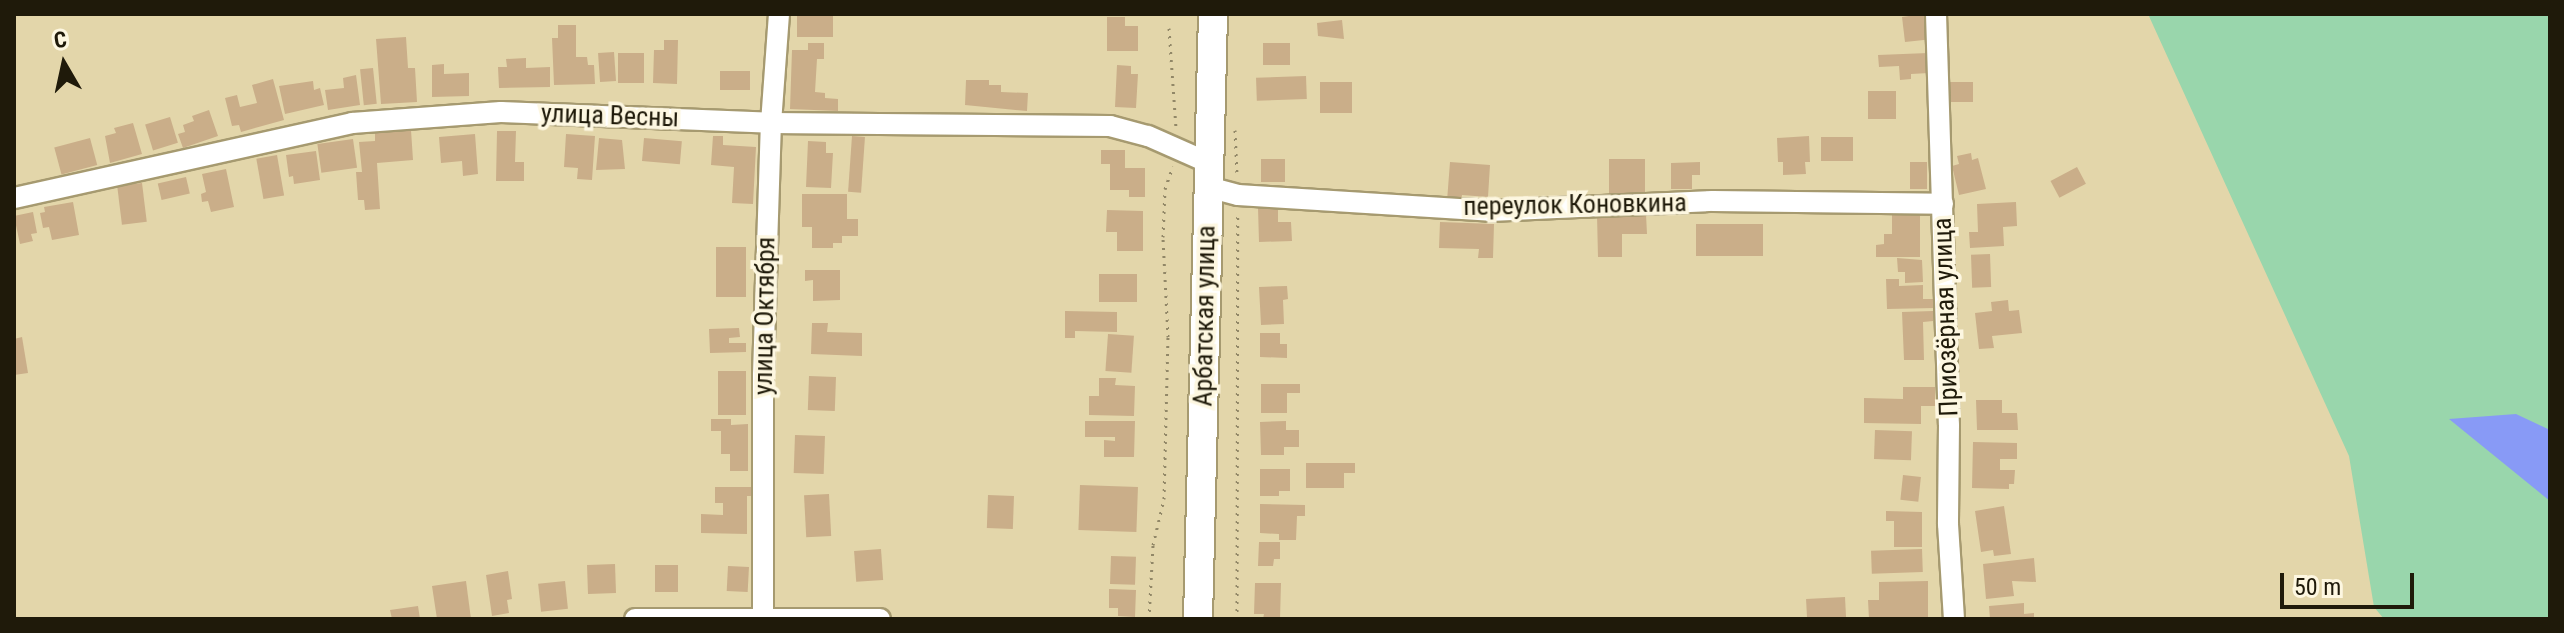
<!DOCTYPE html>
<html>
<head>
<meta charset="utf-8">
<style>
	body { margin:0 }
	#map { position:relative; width:2564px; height:633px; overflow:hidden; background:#e3d6aa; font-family:"Roboto Condensed",sans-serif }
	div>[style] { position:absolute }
	.green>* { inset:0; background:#99d6ac }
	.water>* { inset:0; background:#889af6 }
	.building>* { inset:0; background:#caae89; transform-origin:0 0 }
	.path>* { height:3px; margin-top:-1.5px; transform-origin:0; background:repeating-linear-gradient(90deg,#918767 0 2px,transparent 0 8px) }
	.roads { filter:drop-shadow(2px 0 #a69a70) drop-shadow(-2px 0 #a69a70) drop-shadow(0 2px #a69a70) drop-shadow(0 -2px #a69a70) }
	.street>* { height:20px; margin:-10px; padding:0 10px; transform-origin:10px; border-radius:10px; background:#fff }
	.secondary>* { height:28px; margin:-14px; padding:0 14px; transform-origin:14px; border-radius:14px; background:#fff }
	span { translate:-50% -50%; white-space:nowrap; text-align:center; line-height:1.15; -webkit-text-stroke:7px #fdf7e1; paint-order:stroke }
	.street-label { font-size:26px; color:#1f1a0a }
	.frame { position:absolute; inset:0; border:16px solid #1f1a0a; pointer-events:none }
	.north { position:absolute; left:24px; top:24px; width:80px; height:80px; -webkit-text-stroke:6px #fdf7e1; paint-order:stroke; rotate:351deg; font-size:22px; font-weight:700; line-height:32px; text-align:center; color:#1f1a0a }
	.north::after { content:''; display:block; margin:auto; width:28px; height:36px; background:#1f1a0a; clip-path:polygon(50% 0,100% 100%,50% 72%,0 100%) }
	.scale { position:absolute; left:2280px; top:573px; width:134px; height:36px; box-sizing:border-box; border:4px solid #1f1a0a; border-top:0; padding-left:10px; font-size:24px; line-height:28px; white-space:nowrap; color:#1f1a0a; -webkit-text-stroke:6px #fdf7e1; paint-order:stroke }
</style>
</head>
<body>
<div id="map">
	<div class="green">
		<div style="clip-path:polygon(2148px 14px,2550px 14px,2550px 619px,2384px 619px,2374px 607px,2349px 456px)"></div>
	</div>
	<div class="water">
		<div style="clip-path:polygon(2516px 414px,2550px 430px,2550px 501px,2449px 419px)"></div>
	</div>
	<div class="building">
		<div style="left:797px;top:14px;width:36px;height:23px"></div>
		<div style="clip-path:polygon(1923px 14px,1930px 14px,1933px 39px,1905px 42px,1902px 17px)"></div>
		<div style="clip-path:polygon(1107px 17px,1125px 17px,1125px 26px,1138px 26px,1138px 51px,1107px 51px)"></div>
		<div style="clip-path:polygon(1342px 20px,1344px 39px,1318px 36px,1317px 23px)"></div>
		<div style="clip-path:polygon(558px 25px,576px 25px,576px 57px,587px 57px,588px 65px,594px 65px,595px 84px,554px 85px,552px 38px,558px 38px)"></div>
		<div style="clip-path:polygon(406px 37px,408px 68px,415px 68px,417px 102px,381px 104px,376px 39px)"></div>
		<div style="clip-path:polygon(664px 40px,678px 40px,677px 84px,653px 83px,654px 50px,664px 50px)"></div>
		<div style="clip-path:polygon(808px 43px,824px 43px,824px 59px,817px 59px,815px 92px,825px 93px,825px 98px,838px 99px,838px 111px,790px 109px,792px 50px,808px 50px)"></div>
		<div style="left:1263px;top:43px;width:27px;height:22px"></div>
		<div style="left:614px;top:52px;width:29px;height:16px;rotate:86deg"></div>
		<div style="left:644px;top:53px;width:30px;height:26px;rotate:90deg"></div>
		<div style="clip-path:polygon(1928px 53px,1929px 73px,1911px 74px,1911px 79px,1900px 80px,1899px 66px,1879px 67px,1878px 55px)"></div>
		<div style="clip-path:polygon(526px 58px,526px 68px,550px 67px,550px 87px,499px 88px,498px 67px,507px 67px,506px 59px)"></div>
		<div style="clip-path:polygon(444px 64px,444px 74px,469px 73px,469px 96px,432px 97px,432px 65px)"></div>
		<div style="clip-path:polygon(1117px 65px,1131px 66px,1131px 74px,1138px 74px,1136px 108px,1115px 107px)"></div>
		<div style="left:373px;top:68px;width:36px;height:13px;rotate:84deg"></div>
		<div style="left:720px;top:71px;width:30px;height:19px"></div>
		<div style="clip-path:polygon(356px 75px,360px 105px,328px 110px,325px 90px,344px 88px,343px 78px)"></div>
		<div style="left:1306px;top:76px;width:23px;height:50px;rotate:88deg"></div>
		<div style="clip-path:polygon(273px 79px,284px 120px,241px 132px,239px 125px,232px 126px,225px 98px,237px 95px,240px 107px,257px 103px,252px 85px)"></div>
		<div style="clip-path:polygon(966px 80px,989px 80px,989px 85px,1001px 85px,1001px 92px,1028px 93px,1027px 111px,965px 105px)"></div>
		<div style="clip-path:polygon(313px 81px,314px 90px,320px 88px,324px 105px,285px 114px,279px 86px)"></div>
		<div style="left:1320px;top:82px;width:32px;height:31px"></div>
		<div style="left:1944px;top:82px;width:29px;height:20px"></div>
		<div style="left:1896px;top:91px;width:28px;height:28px;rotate:90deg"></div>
		<div style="clip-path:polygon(209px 110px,218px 136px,183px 148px,178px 134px,185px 132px,183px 125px,194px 121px,192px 116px)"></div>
		<div style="left:170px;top:117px;width:27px;height:26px;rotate:73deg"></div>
		<div style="clip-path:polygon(133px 123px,142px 154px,110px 163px,105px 136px,116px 133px,114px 128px)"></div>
		<div style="clip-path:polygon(411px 130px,413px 160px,377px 163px,380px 209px,365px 210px,364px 200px,358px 200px,356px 172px,362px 172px,359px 142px,375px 141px,375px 132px)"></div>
		<div style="clip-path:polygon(497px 131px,516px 131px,515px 162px,524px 162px,524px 181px,496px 181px)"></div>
		<div style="clip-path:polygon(475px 134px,478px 174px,463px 176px,462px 161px,441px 163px,439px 137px)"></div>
		<div style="clip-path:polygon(566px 134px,595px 136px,592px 180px,577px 179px,578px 168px,564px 167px)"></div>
		<div style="clip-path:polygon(713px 136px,723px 136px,723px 145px,756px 147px,753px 204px,732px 203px,734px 167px,711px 165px)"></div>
		<div style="left:852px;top:136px;width:13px;height:56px;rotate:4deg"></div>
		<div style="clip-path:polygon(1809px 136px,1810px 162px,1805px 162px,1806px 174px,1783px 175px,1783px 162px,1778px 162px,1777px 138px)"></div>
		<div style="left:1821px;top:137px;width:32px;height:24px"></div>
		<div style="left:90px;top:138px;width:28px;height:37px;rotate:75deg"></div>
		<div style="clip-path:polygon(599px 138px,622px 140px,625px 169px,596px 170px)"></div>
		<div style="left:644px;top:138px;width:38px;height:23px;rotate:5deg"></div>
		<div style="left:353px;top:139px;width:29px;height:36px;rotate:82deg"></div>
		<div style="clip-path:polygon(808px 141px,826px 142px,826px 153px,833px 153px,831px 188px,806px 187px)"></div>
		<div style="clip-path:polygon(1101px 150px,1125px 150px,1125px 168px,1145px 168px,1145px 197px,1129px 197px,1129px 190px,1110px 190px,1110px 164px,1101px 164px)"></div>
		<div style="clip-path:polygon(316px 151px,320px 180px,294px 184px,293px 176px,289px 177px,286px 155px)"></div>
		<div style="clip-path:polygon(1971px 153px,1972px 160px,1978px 158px,1986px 189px,1959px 195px,1952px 166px,1959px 164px,1957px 156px)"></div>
		<div style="left:277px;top:155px;width:41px;height:21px;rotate:80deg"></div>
		<div style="left:1261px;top:159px;width:24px;height:23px"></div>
		<div style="left:1609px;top:159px;width:36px;height:37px"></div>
		<div style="clip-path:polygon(1450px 162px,1490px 165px,1488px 197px,1462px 195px,1461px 202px,1447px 201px)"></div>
		<div style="clip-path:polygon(1700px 162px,1700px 175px,1692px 175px,1692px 189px,1671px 189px,1671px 163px)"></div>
		<div style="left:1910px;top:162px;width:17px;height:27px"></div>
		<div style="left:2077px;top:167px;width:19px;height:30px;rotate:62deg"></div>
		<div style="clip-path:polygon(226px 169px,234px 207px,211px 212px,208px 201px,202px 202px,201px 194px,206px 192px,202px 174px)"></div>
		<div style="left:186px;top:177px;width:17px;height:29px;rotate:77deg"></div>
		<div style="left:142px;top:183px;width:39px;height:25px;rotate:83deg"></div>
		<div style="clip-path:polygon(802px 194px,847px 194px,847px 219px,858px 219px,858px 236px,842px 236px,842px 243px,833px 243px,833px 248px,812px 248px,812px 227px,802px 227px)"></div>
		<div style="clip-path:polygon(73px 202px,79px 235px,52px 240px,49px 227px,43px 228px,40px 213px,45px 212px,44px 207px)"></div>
		<div style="clip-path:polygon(2016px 202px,2017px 226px,2003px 227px,2004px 246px,1970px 248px,1969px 232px,1978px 232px,1977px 204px)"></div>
		<div style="clip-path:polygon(1278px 207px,1278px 222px,1291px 222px,1292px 241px,1259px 242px,1258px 208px)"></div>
		<div style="clip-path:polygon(1107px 210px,1143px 211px,1143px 251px,1117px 251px,1117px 232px,1106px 232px)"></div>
		<div style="clip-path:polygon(1892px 211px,1920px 211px,1920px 257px,1876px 257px,1876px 245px,1884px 244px,1884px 234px,1892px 234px)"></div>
		<div style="clip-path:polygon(33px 212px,37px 233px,31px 234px,33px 241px,20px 244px,14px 216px)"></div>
		<div style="clip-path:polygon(1646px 214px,1647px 234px,1622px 234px,1622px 257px,1598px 257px,1597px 215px)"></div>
		<div style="clip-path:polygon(1440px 222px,1494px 224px,1493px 258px,1478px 258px,1479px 249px,1439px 248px)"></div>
		<div style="left:1763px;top:224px;width:32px;height:67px;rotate:90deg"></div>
		<div style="left:716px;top:247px;width:30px;height:50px"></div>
		<div style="left:1990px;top:254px;width:33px;height:19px;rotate:88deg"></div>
		<div style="clip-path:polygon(1897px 258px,1922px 260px,1923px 282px,1905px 283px,1905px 272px,1898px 272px)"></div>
		<div style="clip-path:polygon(805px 270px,840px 270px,840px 300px,813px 301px,813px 280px,805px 281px)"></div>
		<div style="left:1099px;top:274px;width:38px;height:28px"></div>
		<div style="clip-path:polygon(1886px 279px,1899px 279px,1899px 286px,1923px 285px,1923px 299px,1934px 299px,1935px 308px,1887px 309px)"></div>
		<div style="clip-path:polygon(1287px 286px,1288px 299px,1283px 300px,1284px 324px,1261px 325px,1259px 287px)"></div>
		<div style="clip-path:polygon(2008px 300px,2009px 311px,2019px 310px,2022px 333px,1992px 336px,1994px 348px,1979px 349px,1975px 313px,1992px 311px,1991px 302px)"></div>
		<div style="clip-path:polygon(1065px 311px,1117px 312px,1117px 332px,1075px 331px,1075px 338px,1065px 338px)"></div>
		<div style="clip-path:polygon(1933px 311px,1933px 321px,1923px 322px,1924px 360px,1904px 360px,1902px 312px)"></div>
		<div style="clip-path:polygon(812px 323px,828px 323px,827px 332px,862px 333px,862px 356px,811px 354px)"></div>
		<div style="clip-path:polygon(739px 328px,740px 337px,729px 338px,729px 343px,746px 343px,746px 352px,710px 353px,709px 329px)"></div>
		<div style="clip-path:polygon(1260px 333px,1280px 333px,1280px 344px,1287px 344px,1287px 358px,1260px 357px)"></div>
		<div style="left:1108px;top:334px;width:26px;height:37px;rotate:4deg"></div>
		<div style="clip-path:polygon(22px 337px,28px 373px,14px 375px,14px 339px)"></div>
		<div style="left:718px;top:371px;width:28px;height:44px"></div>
		<div style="left:809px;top:376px;width:27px;height:34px;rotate:2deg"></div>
		<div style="clip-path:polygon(1099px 378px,1116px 378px,1115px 385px,1135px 386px,1134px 416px,1089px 415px,1089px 396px,1099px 396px)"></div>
		<div style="clip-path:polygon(1261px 384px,1300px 384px,1300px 393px,1287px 393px,1287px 413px,1261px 413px)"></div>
		<div style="clip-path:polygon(1903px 387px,1935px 387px,1935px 406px,1921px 406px,1921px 424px,1864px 423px,1864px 398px,1903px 399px)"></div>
		<div style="clip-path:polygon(1976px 400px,2002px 400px,2002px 413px,2017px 413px,2018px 430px,1977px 430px)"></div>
		<div style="clip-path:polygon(711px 419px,731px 419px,731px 425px,748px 424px,748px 471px,730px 471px,730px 454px,721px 454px,721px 431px,711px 431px)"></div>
		<div style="clip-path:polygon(1085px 421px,1135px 421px,1134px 457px,1104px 457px,1104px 440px,1115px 441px,1115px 437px,1085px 437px)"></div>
		<div style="clip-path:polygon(1286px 421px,1286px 430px,1299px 430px,1299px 447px,1284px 447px,1284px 455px,1261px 455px,1260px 422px)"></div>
		<div style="left:1875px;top:430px;width:37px;height:29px;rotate:2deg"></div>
		<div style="left:795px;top:435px;width:30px;height:38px;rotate:2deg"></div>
		<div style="clip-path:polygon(1973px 442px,2017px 443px,2017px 459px,2000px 459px,2000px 470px,2015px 470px,2014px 484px,2009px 484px,2009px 489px,1972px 488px)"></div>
		<div style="clip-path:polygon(1306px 463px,1355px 463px,1355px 473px,1344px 473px,1344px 488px,1306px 488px)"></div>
		<div style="clip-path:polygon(1260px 469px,1290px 469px,1290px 491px,1279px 491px,1279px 496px,1260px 496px)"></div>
		<div style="left:1903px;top:475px;width:18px;height:25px;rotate:6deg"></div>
		<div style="left:1080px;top:485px;width:58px;height:45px;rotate:2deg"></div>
		<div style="clip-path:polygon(715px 487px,753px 487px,753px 496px,747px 496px,747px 534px,701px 533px,701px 514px,723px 515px,723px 503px,715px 503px)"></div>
		<div style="left:829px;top:494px;width:42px;height:25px;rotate:87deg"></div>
		<div style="left:988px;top:495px;width:26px;height:33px;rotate:2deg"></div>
		<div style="clip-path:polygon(1260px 504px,1305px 505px,1305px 516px,1297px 516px,1296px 540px,1279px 540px,1279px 534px,1260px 533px)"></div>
		<div style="clip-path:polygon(2004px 506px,2011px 554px,1994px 556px,1993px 550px,1981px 552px,1975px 511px)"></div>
		<div style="clip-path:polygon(1886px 511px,1922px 512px,1922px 547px,1894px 547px,1894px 521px,1886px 521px)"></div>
		<div style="clip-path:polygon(1259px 542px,1280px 542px,1280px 559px,1274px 559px,1273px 566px,1258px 566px)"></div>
		<div style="left:881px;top:549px;width:31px;height:27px;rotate:86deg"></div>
		<div style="left:1922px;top:549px;width:23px;height:51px;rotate:88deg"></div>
		<div style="left:1111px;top:556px;width:25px;height:28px;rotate:2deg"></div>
		<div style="clip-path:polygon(2034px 558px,2036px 582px,2012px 581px,2014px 596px,1986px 599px,1983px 564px)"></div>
		<div style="left:615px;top:564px;width:29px;height:28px;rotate:88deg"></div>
		<div style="left:655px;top:565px;width:23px;height:27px"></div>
		<div style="left:728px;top:566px;width:21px;height:25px;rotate:3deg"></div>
		<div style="clip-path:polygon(508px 571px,512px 599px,507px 600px,509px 613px,492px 616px,486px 575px)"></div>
		<div style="clip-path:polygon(466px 581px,471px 619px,437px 619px,432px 586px)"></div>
		<div style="left:565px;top:581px;width:28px;height:27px;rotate:84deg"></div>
		<div style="clip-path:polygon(1928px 581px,1928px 619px,1869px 619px,1868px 600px,1879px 600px,1879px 582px)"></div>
		<div style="clip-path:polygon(1255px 583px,1281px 583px,1280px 619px,1263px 619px,1264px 614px,1254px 614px)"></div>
		<div style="clip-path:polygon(1109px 589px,1136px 590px,1135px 617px,1118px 616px,1118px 608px,1109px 608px)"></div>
		<div style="left:1845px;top:597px;width:22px;height:39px;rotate:87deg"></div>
		<div style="clip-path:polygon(2024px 603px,2024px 614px,2034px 613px,2034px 619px,1990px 619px,1989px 606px)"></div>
		<div style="clip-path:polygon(418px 606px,420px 619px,392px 619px,390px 610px)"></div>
	</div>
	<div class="path">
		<div style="left:1169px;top:28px;width:100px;rotate:86deg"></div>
		<div style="left:1235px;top:130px;width:44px;rotate:87.4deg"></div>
		<div style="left:1149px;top:619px;width:74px;rotate:-86.9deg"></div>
		<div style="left:1153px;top:545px;width:47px;rotate:-76.6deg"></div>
		<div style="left:1164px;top:499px;width:162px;rotate:-88.6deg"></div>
		<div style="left:1168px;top:337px;width:100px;rotate:-92.9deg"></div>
		<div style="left:1163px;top:237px;width:48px;rotate:-87.6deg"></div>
		<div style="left:1165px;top:189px;width:24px;rotate:-71deg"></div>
		<div style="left:1237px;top:619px;width:405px;rotate:-89.9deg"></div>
	</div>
	<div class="roads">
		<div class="street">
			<div style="left:1936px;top:14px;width:411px;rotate:88.2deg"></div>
			<div style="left:1949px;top:425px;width:99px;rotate:90.6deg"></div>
			<div style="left:1948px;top:524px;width:95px;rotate:86.4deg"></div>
			<div style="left:1208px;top:187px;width:31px;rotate:15deg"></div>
			<div style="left:1238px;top:195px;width:253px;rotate:3.6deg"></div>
			<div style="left:1490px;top:211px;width:223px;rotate:-2.6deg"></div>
			<div style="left:1713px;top:201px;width:230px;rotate:0.7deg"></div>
			<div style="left:14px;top:198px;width:346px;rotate:-12.5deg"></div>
			<div style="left:352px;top:123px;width:149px;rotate:-4.2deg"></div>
			<div style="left:501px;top:112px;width:270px;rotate:2.3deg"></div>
			<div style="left:771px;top:123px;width:339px;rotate:0.5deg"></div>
			<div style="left:1110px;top:126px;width:39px;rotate:15deg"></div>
			<div style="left:1148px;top:136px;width:64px;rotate:23.8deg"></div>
			<div style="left:635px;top:619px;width:245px"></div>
			<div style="left:763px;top:619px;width:244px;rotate:-90deg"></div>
			<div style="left:763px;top:375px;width:252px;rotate:-88.2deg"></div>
			<div style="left:771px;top:123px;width:109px;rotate:-85.8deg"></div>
		</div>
		<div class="secondary">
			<div style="left:1198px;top:619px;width:605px;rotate:-88.58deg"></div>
		</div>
	</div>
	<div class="street-label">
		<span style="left:610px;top:116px;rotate:2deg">улица Весны</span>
		<span style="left:1575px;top:205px;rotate:-1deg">переулок Коновкина</span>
		<span style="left:765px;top:316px;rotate:-89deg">улица Октября</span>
		<span style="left:1205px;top:316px;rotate:-89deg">Арбатская улица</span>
		<span style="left:1946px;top:317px;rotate:-92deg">Приозёрная улица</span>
	</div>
	<div class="frame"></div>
	<div class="north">С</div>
	<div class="scale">50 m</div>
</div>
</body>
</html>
